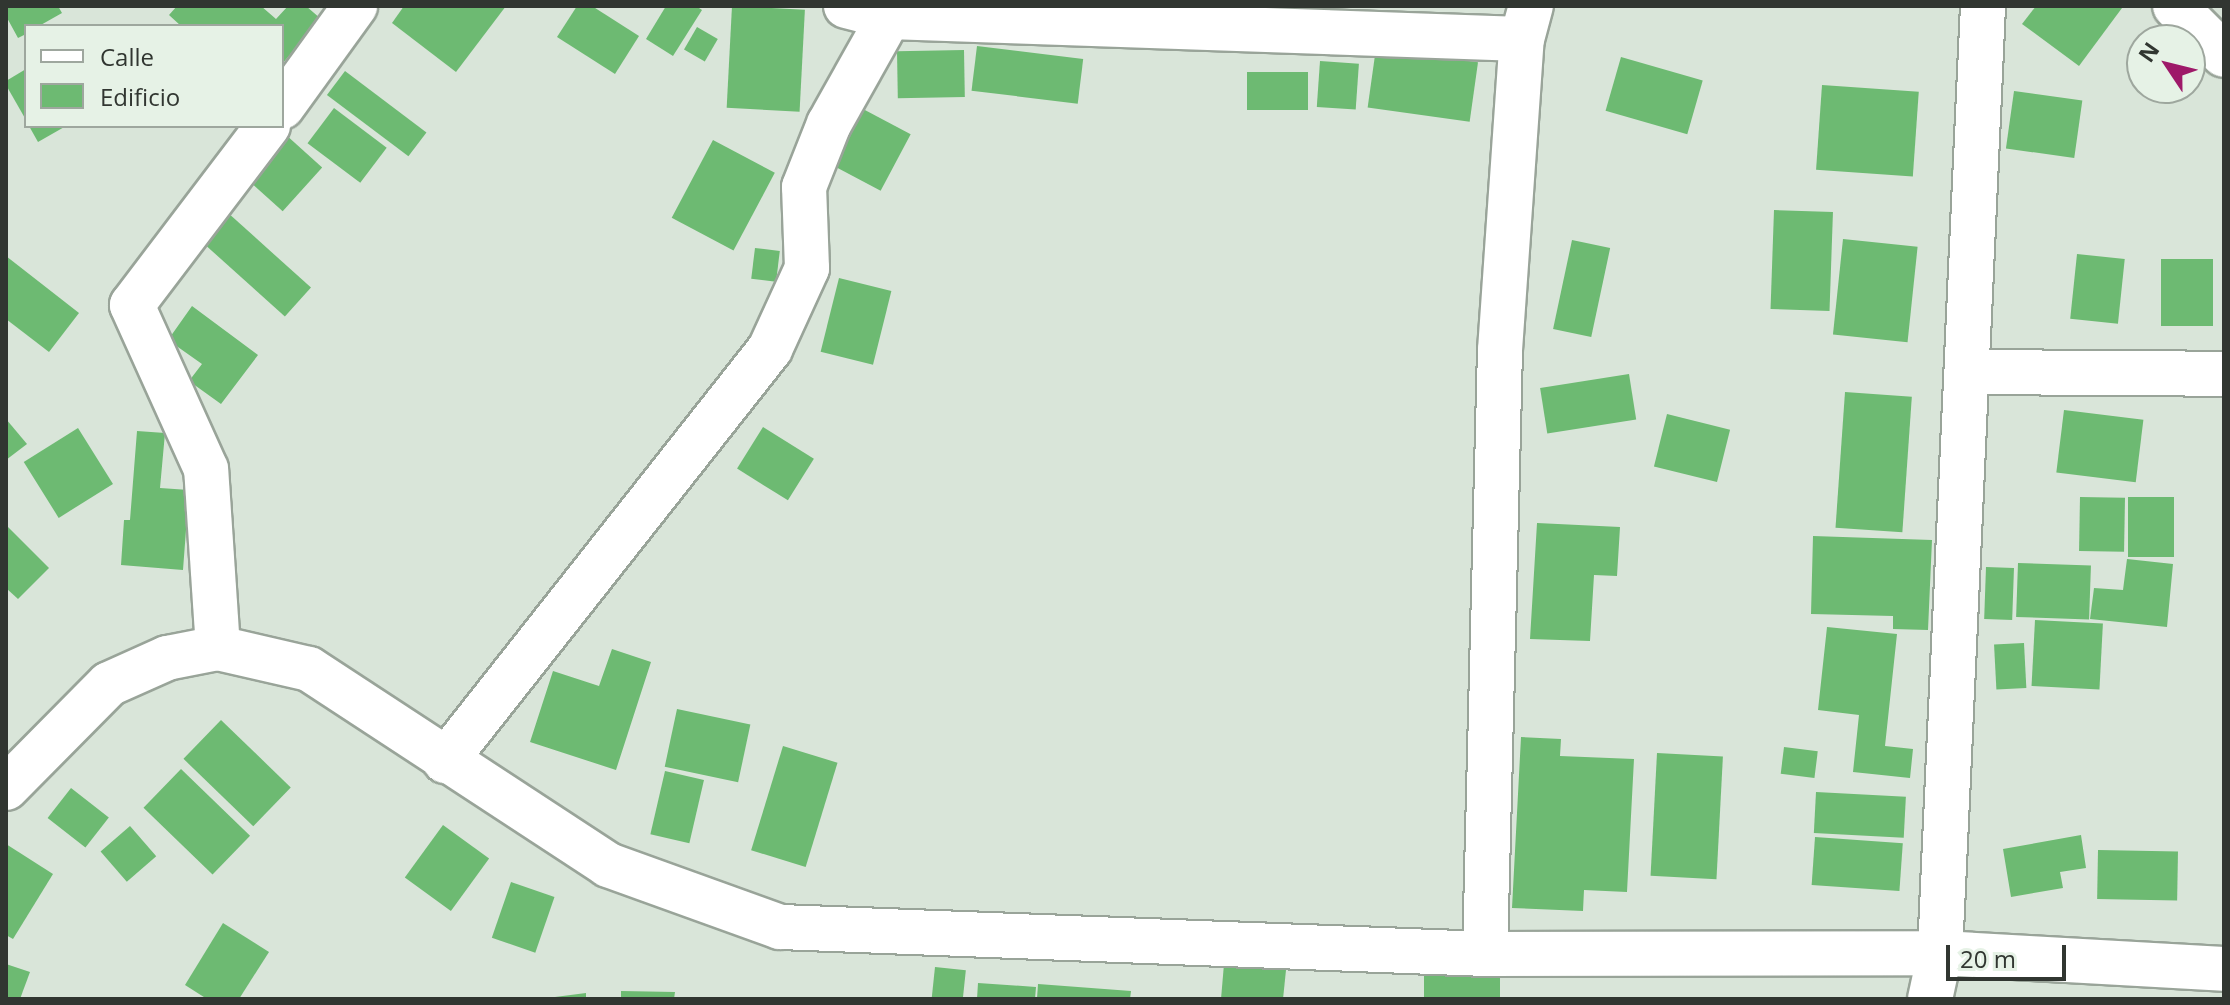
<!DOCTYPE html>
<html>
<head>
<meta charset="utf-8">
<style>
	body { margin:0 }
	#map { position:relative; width:2230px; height:1005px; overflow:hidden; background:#d9e5d9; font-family:"Open Sans",sans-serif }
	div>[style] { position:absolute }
	.building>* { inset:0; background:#6dba72; transform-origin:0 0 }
	.roads { filter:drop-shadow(2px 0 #99a499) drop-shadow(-2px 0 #99a499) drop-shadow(0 2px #99a499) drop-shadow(0 -2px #99a499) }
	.minor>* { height:44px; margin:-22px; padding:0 22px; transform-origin:22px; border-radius:22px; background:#fff }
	span { translate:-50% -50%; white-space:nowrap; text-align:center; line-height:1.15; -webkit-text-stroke:7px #e6f2e6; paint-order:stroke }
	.frame { position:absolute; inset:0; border:8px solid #313631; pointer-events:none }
	.legend { position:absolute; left:24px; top:24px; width:260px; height:104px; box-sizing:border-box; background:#e6f2e6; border:2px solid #9ea79e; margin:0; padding:10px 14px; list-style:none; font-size:24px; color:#313631 }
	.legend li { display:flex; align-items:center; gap:16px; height:40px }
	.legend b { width:40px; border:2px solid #9ea79e }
	.north { position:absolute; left:2126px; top:24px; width:80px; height:80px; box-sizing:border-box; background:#e6f2e6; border:2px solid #9ea79e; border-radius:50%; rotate:305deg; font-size:22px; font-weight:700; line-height:32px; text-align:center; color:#313631 }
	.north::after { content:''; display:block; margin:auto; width:28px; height:36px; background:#9e1969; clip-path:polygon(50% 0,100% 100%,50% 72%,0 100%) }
	.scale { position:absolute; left:1946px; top:945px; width:120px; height:36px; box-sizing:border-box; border:4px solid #313631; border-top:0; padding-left:10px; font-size:24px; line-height:28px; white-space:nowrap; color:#313631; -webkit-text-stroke:6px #e6f2e6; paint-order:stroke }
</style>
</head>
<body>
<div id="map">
	<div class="building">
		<div style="clip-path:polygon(6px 6px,58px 6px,62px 13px,39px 26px,26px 26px,26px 34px,18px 38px,6px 16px)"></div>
		<div style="clip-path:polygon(177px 6px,261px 6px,276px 19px,288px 6px,306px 6px,321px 19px,282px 64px,282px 26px,181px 26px,169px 15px)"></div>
		<div style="clip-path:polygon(404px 6px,506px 6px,456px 72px,392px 23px)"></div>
		<div style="clip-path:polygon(577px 6px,592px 6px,639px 36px,615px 74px,557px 37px)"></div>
		<div style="clip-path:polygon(666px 6px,696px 6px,702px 10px,673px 56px,646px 39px)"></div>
		<div style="left:732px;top:6px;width:73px;height:102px;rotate:3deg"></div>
		<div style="clip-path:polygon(2036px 6px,2120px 6px,2122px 8px,2079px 66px,2022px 24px)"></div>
		<div style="left:697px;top:27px;width:24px;height:26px;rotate:30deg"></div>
		<div style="left:977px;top:46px;width:107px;height:45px;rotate:7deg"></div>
		<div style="left:1376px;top:48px;width:103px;height:60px;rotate:8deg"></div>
		<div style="left:964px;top:50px;width:47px;height:67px;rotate:89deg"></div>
		<div style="left:1621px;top:57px;width:85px;height:56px;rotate:16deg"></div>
		<div style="left:1320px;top:61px;width:39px;height:46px;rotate:4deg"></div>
		<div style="clip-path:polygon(26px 69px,26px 120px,6px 85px,6px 81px)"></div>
		<div style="left:345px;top:71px;width:102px;height:30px;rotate:37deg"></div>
		<div style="left:1247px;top:72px;width:61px;height:38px"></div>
		<div style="left:1822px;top:85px;width:97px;height:85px;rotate:4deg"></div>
		<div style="left:2014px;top:91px;width:69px;height:58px;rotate:8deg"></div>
		<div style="left:334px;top:108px;width:66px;height:44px;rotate:37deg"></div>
		<div style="left:863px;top:109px;width:54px;height:64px;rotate:28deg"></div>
		<div style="clip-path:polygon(29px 126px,66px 126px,38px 142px)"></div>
		<div style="left:285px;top:134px;width:50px;height:59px;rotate:42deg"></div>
		<div style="left:713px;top:140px;width:70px;height:88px;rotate:28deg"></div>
		<div style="left:1774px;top:210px;width:59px;height:99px;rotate:2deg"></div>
		<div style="left:227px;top:212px;width:113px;height:39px;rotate:42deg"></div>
		<div style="left:1843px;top:239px;width:75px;height:96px;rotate:6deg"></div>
		<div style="left:1572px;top:240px;width:39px;height:91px;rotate:12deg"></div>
		<div style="left:755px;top:248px;width:25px;height:31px;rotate:7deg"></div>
		<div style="left:2077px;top:254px;width:48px;height:65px;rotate:6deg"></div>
		<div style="clip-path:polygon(6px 256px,79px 313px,49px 352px,6px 319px)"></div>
		<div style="left:2161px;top:259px;width:52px;height:67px"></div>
		<div style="left:839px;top:278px;width:54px;height:76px;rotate:14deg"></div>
		<div style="clip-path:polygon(192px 306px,258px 355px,221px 404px,189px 381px,202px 364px,168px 340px)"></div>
		<div style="left:1629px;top:374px;width:46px;height:90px;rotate:81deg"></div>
		<div style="left:1845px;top:392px;width:67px;height:136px;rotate:4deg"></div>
		<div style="left:2064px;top:410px;width:80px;height:63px;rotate:7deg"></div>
		<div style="left:1667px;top:414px;width:65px;height:54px;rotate:14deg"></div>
		<div style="clip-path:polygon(6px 419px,27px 444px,6px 460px)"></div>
		<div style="left:763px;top:427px;width:60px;height:49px;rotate:32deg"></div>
		<div style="left:78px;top:428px;width:66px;height:64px;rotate:58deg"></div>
		<div style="clip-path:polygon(137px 431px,165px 433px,160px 488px,189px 490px,183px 570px,121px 565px,124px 520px,130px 520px)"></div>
		<div style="left:2080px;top:497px;width:45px;height:54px;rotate:1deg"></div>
		<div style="left:2128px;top:497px;width:46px;height:60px"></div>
		<div style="clip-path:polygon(1537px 523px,1620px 527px,1617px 576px,1594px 575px,1590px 641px,1530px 639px)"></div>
		<div style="clip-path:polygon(6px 525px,49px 568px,18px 599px,6px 588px)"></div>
		<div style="clip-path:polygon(1813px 536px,1932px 540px,1928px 630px,1893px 629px,1893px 616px,1811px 614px)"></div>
		<div style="clip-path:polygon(2127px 559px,2173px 564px,2167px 627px,2090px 619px,2094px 588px,2123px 590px)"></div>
		<div style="left:2018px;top:563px;width:73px;height:54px;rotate:2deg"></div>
		<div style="left:1986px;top:567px;width:28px;height:52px;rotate:2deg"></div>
		<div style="left:2035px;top:620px;width:68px;height:66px;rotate:3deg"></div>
		<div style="clip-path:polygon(1827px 627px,1897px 634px,1885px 746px,1913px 749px,1910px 778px,1853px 772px,1859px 715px,1818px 710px)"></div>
		<div style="left:2024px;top:643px;width:45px;height:30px;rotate:87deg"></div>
		<div style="clip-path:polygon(612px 649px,651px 662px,616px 770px,530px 742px,553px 671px,599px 686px)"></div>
		<div style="left:677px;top:709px;width:75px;height:59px;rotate:12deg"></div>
		<div style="left:221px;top:720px;width:97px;height:54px;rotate:44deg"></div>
		<div style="clip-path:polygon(1521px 737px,1561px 739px,1560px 756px,1634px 759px,1627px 892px,1584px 890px,1583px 911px,1512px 908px)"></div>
		<div style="left:783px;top:746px;width:57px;height:109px;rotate:17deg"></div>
		<div style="left:1784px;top:747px;width:34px;height:27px;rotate:7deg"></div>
		<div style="left:1657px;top:753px;width:66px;height:123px;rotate:3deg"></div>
		<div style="left:181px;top:769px;width:96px;height:54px;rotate:44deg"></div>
		<div style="left:665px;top:771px;width:40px;height:65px;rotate:13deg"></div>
		<div style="left:71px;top:788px;width:48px;height:38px;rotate:38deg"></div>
		<div style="left:1816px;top:792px;width:90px;height:41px;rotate:3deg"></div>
		<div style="left:443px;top:825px;width:57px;height:65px;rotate:36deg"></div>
		<div style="left:130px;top:826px;width:40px;height:39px;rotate:49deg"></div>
		<div style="clip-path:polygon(2081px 835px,2086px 868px,2060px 872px,2063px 888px,2011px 897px,2003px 849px)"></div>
		<div style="left:1815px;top:837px;width:88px;height:48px;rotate:4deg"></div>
		<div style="clip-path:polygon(6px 844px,53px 874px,13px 939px,6px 935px)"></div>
		<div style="left:2098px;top:850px;width:80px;height:49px;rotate:1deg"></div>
		<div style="left:511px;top:882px;width:46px;height:59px;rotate:19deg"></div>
		<div style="clip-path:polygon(223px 923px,269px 952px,239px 999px,207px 999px,185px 985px)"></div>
		<div style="clip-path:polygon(6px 964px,30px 972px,20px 999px,6px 999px)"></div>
		<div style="clip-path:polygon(1224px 964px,1286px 970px,1283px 999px,1221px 999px)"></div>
		<div style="left:935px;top:967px;width:31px;height:32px;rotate:6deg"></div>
		<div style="left:1500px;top:976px;width:23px;height:76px;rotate:90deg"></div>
		<div style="clip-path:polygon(978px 983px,1036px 987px,1035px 999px,977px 999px)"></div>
		<div style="clip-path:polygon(1038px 984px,1131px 991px,1130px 999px,1037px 999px)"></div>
		<div style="clip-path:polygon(621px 991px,675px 992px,674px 999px,621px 999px)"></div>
		<div style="clip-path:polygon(586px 993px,586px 999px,555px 999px,555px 997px)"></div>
	</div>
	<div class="roads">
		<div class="minor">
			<div style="left:846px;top:6px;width:44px;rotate:14.3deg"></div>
			<div style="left:889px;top:17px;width:633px;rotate:1.99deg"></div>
			<div style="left:2175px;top:6px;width:69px;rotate:45deg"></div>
			<div style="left:282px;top:107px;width:125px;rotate:-54.1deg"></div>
			<div style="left:1969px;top:372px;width:255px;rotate:0.4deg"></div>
			<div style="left:218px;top:648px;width:179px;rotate:-93.8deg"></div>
			<div style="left:206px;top:469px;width:180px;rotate:-114.3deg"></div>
			<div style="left:132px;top:305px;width:225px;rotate:-52.8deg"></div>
			<div style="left:445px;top:761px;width:525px;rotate:-51.73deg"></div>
			<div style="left:770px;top:349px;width:89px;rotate:-65.4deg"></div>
			<div style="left:807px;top:268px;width:81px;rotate:-92.1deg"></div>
			<div style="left:804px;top:187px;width:68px;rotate:-68.4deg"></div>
			<div style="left:829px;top:124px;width:123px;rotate:-60.7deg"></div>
			<div style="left:6px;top:788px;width:146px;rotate:-45.3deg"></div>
			<div style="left:109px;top:684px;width:64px;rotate:-24.1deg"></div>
			<div style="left:167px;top:658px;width:52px;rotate:-11.1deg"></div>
			<div style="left:218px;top:648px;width:93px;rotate:13deg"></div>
			<div style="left:309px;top:669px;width:358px;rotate:33.2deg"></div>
			<div style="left:608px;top:865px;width:183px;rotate:19.8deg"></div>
			<div style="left:780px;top:927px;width:706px;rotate:2.19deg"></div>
			<div style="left:1485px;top:954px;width:455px;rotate:-0.1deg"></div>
			<div style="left:1940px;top:953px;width:284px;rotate:3.2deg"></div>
			<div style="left:1485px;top:954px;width:604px;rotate:-88.58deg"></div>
			<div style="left:1500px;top:350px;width:312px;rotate:-86deg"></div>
			<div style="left:1522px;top:39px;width:34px;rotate:-75deg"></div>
			<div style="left:1930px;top:999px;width:47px;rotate:-77.7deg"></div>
			<div style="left:1940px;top:953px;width:948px;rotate:-87.4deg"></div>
		</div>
	</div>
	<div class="frame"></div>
	<ul class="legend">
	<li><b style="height:10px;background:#fff"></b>Calle</li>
	<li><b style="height:22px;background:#6dba72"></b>Edificio</li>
	</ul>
	<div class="north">N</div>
	<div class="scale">20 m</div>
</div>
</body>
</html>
